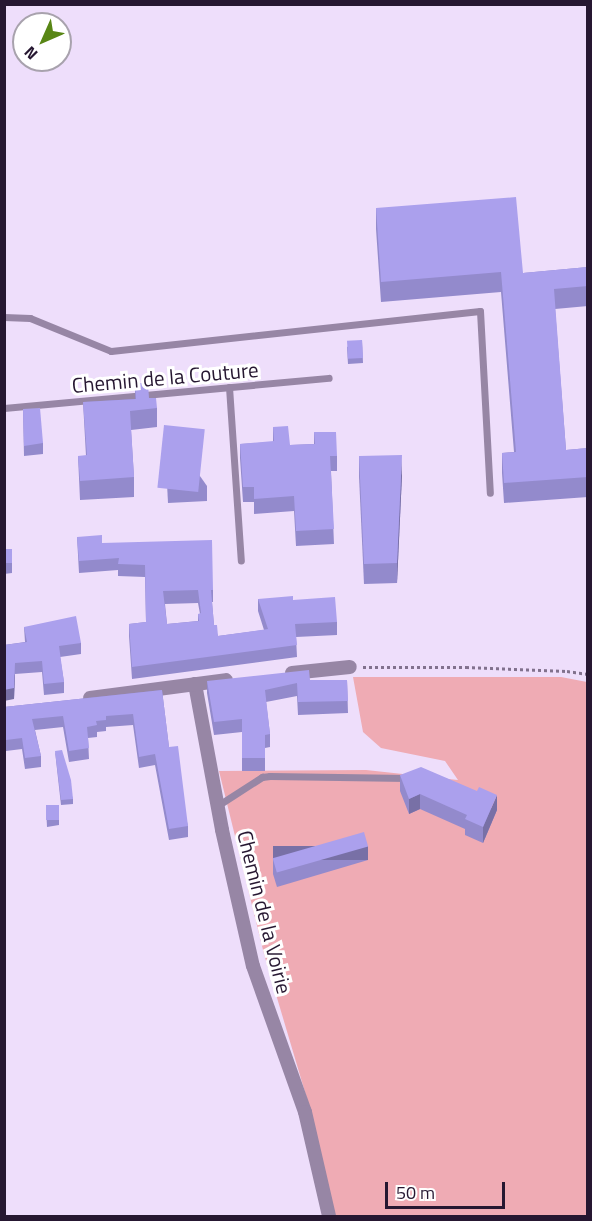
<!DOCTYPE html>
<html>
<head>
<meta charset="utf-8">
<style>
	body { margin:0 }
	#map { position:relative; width:592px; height:1221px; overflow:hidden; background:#eedefb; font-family:"Titillium Web",sans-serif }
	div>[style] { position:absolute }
	.green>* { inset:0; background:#efabb4 }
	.path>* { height:3px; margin-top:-1.5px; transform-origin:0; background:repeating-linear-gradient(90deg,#81718d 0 3px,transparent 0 6px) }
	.service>* { height:7px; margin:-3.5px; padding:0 3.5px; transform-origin:3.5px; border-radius:3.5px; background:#9786a5 }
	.minor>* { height:14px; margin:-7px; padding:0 7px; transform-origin:7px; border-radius:7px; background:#9786a5 }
	.wall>* { inset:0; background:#938acc }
	.shaded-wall>* { inset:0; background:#7870a6; transform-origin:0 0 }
	.building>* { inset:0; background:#aba0ed; transform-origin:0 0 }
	span { translate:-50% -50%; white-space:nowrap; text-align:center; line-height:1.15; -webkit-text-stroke:6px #fff; paint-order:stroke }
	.street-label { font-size:21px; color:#261731 }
	.frame { position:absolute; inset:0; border:6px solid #261731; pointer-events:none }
	.north { position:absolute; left:12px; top:12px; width:60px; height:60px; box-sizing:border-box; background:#fff; border:2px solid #a8a2ad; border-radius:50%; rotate:225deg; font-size:16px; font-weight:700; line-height:24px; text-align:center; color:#261731 }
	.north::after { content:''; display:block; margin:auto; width:21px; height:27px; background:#588615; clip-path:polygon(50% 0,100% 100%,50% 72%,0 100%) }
	.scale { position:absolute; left:385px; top:1182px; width:120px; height:27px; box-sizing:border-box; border:3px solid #261731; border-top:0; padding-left:8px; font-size:18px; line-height:21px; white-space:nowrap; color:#261731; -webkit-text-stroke:4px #fff; paint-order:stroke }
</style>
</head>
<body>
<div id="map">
	<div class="green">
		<div style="clip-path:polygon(353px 677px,561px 677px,587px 682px,587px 1216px,335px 1216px,313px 1119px,264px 954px,219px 771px,366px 770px,458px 780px,445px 761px,381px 748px,363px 732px)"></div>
	</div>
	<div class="path">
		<div style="left:363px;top:667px;width:103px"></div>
		<div style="left:466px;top:667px;width:101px;rotate:2.3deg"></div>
		<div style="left:567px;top:671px;width:21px;rotate:8deg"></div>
	</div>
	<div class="service">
		<div style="left:4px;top:317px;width:26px;rotate:2deg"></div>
		<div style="left:30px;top:318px;width:87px;rotate:22.2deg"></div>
		<div style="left:111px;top:351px;width:371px;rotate:-6.2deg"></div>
		<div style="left:480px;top:311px;width:182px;rotate:86.9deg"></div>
		<div style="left:229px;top:387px;width:174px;rotate:86.1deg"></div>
		<div style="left:4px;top:408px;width:326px;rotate:-5.3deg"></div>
		<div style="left:217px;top:806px;width:54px;rotate:-32.8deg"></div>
		<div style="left:262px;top:777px;width:8px;rotate:-7deg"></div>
		<div style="left:270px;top:776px;width:137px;rotate:0.8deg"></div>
	</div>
	<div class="minor">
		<div style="left:292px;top:673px;width:58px;rotate:-5.9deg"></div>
		<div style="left:195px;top:684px;width:148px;rotate:79.5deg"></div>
		<div style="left:222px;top:830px;width:139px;rotate:77.2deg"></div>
		<div style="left:253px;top:966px;width:155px;rotate:70.4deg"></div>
		<div style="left:305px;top:1112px;width:107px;rotate:77deg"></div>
		<div style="left:90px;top:698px;width:137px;rotate:-7.5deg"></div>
	</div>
	<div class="wall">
		<div style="clip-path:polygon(376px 208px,523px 273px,588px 267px,588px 306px,555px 309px,566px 450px,588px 448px,588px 497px,504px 503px,502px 473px,502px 453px,514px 452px,501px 292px,381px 302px,376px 229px)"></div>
		<div style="clip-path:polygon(362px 340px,363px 363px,348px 364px,347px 347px)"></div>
		<div style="clip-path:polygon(135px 383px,149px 398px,157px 408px,157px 427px,131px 430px,134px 477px,134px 497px,80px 500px,78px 456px,86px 456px,83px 402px,135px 399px)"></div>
		<div style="clip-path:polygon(23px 409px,43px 443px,43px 454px,24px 456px)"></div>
		<div style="clip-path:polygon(164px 425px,207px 486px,207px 501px,168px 503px)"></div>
		<div style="clip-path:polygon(273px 427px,290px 445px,314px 444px,314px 432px,337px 456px,337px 471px,331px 471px,334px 544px,296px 546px,294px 511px,254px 514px,254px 502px,243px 502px,240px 458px,240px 444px,273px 442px)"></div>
		<div style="clip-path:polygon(359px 456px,402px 475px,397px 583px,364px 584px,359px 476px)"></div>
		<div style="clip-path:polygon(evenodd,77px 537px,102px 543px,213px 590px,213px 602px,212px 602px,214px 625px,218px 636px,264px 630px,258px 611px,258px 599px,293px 600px,337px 622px,337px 635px,296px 637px,297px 657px,132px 679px,129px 636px,129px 624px,146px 622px,145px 577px,118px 576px,118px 570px,79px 573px,77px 537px,198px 603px,200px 614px,198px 614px,198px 621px,167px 624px,165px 604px,198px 603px)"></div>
		<div style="clip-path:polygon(4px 550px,12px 563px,12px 573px,4px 574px)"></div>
		<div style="clip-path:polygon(24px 627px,81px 643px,81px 654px,60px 657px,64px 682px,64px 693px,44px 695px,42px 672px,15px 674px,14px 699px,4px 645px,25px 642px)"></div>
		<div style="clip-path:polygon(347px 680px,348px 713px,298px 715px,297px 696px,266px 702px,270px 734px,270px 747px,265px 748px,265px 771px,242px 771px,242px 732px,214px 735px,207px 693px,207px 681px)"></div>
		<div style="clip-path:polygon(162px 690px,169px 747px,188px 826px,188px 837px,169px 840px,155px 765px,139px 768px,133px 725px,106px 727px,106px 731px,97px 732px,97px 737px,88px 738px,89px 759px,69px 762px,63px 727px,35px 730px,41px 756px,41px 767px,25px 769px,22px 749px,6px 751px,4px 740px,4px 707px)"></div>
		<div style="clip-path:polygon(55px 751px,73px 799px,73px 804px,61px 805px)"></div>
		<div style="clip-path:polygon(400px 775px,497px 810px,483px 843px,465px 835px,465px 829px,420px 809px,409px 814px,400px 791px)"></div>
		<div style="clip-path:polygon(59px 805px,59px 825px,47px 827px,46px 806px)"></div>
		<div style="clip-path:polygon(273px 859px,368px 860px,277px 887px,273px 874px)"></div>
	</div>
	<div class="shaded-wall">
		<div style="clip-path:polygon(402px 455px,402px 475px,397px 583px,397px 563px)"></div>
		<div style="clip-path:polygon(15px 674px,14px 699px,4px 701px,4px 690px)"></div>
		<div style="clip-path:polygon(420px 794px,420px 809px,409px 814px,409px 799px)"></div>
		<div style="clip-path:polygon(497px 795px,497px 810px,483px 843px,483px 827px)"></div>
		<div style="left:368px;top:846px;width:14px;height:95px;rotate:90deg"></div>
	</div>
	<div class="building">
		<div style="clip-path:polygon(516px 197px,523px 273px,588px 267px,588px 286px,554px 289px,566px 450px,588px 448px,588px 477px,504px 483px,502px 453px,516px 452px,501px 272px,381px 282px,376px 208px)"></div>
		<div style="left:362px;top:340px;width:18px;height:15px;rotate:87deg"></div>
		<div style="clip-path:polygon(135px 383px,148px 383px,149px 398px,156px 398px,157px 408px,130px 411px,134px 477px,80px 481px,78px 456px,87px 455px,83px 402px,136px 399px)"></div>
		<div style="clip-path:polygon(40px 408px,43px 443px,24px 446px,23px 409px)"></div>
		<div style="left:164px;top:425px;width:41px;height:63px;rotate:6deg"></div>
		<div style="clip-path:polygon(288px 426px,290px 445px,315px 444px,314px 432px,336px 432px,337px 456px,330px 456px,334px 529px,296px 531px,294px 496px,254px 499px,254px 487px,243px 487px,240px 444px,274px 441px,273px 427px)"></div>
		<div style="clip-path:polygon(402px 455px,397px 563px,364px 564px,359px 456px)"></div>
		<div style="clip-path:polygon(evenodd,102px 535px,102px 543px,212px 540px,213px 590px,211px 590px,214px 625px,217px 625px,218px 636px,268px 629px,258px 599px,293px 596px,293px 600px,335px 597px,337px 622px,295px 624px,297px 645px,132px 667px,129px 624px,146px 622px,145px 565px,118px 564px,119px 558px,79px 561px,77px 537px,102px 535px,198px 590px,201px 613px,198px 614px,199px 621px,167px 624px,163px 591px,198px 590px)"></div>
		<div style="left:12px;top:549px;width:14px;height:8px;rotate:90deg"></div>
		<div style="clip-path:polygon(76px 616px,81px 643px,59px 646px,64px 682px,44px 684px,42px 661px,15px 663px,14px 688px,4px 690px,4px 645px,27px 642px,24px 627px)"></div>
		<div style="clip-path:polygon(309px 670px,310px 680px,347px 680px,348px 701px,298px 702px,297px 683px,265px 690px,270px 734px,265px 735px,265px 758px,242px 758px,242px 719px,214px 722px,207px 681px)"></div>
		<div style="clip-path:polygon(162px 690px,169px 747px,178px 746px,188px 826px,169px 829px,155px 754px,139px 757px,133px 714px,106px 716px,106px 720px,96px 721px,97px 725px,87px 727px,89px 748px,69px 751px,63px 716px,32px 719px,41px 756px,25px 758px,22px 738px,6px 740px,4px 729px,4px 707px)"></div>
		<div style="clip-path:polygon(62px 750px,71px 780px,73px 799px,61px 800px,55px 751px)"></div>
		<div style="clip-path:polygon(421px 767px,477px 791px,479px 787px,497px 795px,483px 827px,465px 819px,467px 815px,420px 794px,409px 799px,400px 775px)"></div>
		<div style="left:59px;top:805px;width:15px;height:13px;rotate:90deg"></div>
		<div style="left:364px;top:832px;width:15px;height:95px;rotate:74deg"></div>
	</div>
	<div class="street-label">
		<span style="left:165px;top:377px;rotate:-5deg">Chemin de la Couture</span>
		<span style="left:265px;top:912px;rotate:76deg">Chemin de la Voirie</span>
	</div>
	<div class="frame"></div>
	<div class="north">N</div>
	<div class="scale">50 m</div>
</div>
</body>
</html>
